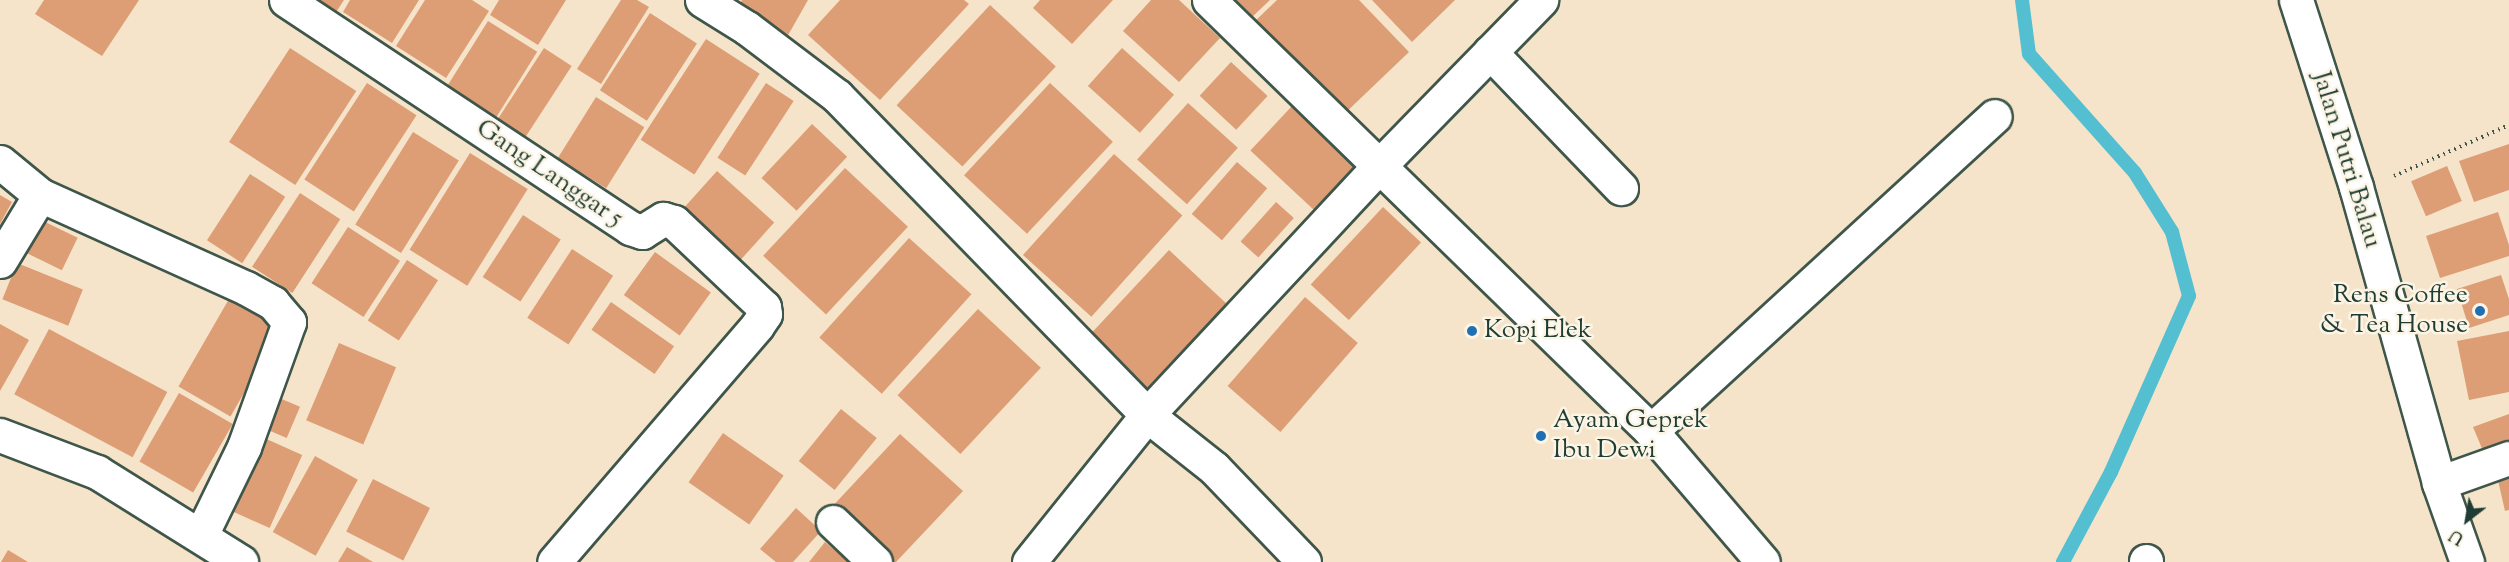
<!DOCTYPE html>
<html>
<head>
<meta charset="utf-8">
<style>
	body { margin:0 }
	#map { position:relative; width:2509px; height:562px; overflow:hidden; background:#f5e4ca; font-family:"Sorts Mill Goudy",serif }
	div>[style] { position:absolute }
	.stream>* { height:14px; margin:-7px; padding:0 7px; transform-origin:7px; border-radius:7px; background:#54bfd0 }
	.building>* { inset:0; background:#dd9d75; transform-origin:0 0 }
	.path>* { height:4px; margin-top:-2px; transform-origin:0; background:repeating-linear-gradient(90deg,#3f564a 0 1.5px,transparent 0 6px) }
	.roads { filter:drop-shadow(2px 0 #3f564a) drop-shadow(-2px 0 #3f564a) drop-shadow(0 2px #3f564a) drop-shadow(0 -2px #3f564a) }
	.minor>* { height:33px; margin:-16.5px; padding:0 16.5px; transform-origin:16.5px; border-radius:16.5px; background:#fff }
	.secondary>* { height:33px; margin:-16.5px; padding:0 16.5px; transform-origin:16.5px; border-radius:16.5px; background:#fff }
	.dots>* { width:16px; height:16px; translate:-50% -50%; box-sizing:border-box; border:3px solid #fcf5e5; border-radius:50% }
	span { translate:-50% -50%; white-space:nowrap; text-align:center; line-height:1.15; -webkit-text-stroke:5px #fcf5e5; paint-order:stroke }
	.street-label { font-size:26px; color:#1f3d34 }
	.poi-label { font-size:26px; color:#1f3d34 }
	.right { translate:-100% -50%; text-align:right }
	.left { translate:0 -50%; text-align:left }
	.north { position:absolute; left:2437px; top:490px; width:60px; height:60px; -webkit-text-stroke:4px #fcf5e5; paint-order:stroke; rotate:211deg; font-size:16px; font-weight:700; line-height:24px; text-align:center; color:#1f3d34 }
	.north::after { content:''; display:block; margin:auto; width:21px; height:27px; background:#1f3d34; clip-path:polygon(50% 0,100% 100%,50% 72%,0 100%) }
</style>
</head>
<body>
<div id="map">
	<div class="stream">
		<div style="left:2022px;top:0;width:54px;rotate:82.6deg"></div>
		<div style="left:2029px;top:54px;width:159px;rotate:48.3deg"></div>
		<div style="left:2135px;top:173px;width:70px;rotate:57.9deg"></div>
		<div style="left:2172px;top:232px;width:66px;rotate:75.1deg"></div>
		<div style="left:2189px;top:296px;width:193px;rotate:113.9deg"></div>
		<div style="left:2111px;top:472px;width:102px;rotate:118.1deg"></div>
	</div>
	<div class="building">
		<div style="clip-path:polygon(44px 0,139px 0,102px 56px,35px 14px)"></div>
		<div style="clip-path:polygon(301px 0,344px 0,331px 20px)"></div>
		<div style="clip-path:polygon(350px 0,419px 0,392px 43px,343px 12px)"></div>
		<div style="clip-path:polygon(425px 0,472px 0,489px 11px,446px 78px,396px 46px)"></div>
		<div style="clip-path:polygon(499px 0,566px 0,538px 45px,490px 15px)"></div>
		<div style="clip-path:polygon(621px 0,637px 0,649px 7px,601px 84px,577px 69px)"></div>
		<div style="clip-path:polygon(742px 0,808px 0,787px 37px,737px 9px)"></div>
		<div style="clip-path:polygon(840px 0,964px 0,969px 4px,880px 100px,808px 35px)"></div>
		<div style="clip-path:polygon(1040px 0,1113px 0,1072px 44px,1033px 8px)"></div>
		<div style="clip-path:polygon(1151px 0,1179px 0,1220px 38px,1179px 82px,1123px 31px)"></div>
		<div style="clip-path:polygon(1234px 0,1270px 0,1251px 18px)"></div>
		<div style="clip-path:polygon(1277px 0,1359px 0,1409px 52px,1340px 118px,1251px 25px)"></div>
		<div style="clip-path:polygon(1372px 0,1455px 0,1412px 42px)"></div>
		<div style="left:990px;top:5px;width:90px;height:137px;rotate:43deg"></div>
		<div style="left:650px;top:13px;width:56px;height:92px;rotate:33deg"></div>
		<div style="left:488px;top:21px;width:58px;height:80px;rotate:32deg"></div>
		<div style="left:706px;top:39px;width:64px;height:120px;rotate:33deg"></div>
		<div style="left:290px;top:48px;width:79px;height:112px;rotate:33deg"></div>
		<div style="left:544px;top:48px;width:33px;height:89px;rotate:33deg"></div>
		<div style="left:1122px;top:48px;width:70px;height:51px;rotate:42deg"></div>
		<div style="left:1231px;top:62px;width:50px;height:46px;rotate:43deg"></div>
		<div style="left:367px;top:83px;width:59px;height:115px;rotate:33deg"></div>
		<div style="left:766px;top:83px;width:33px;height:89px;rotate:33deg"></div>
		<div style="left:1050px;top:83px;width:86px;height:126px;rotate:43deg"></div>
		<div style="left:596px;top:97px;width:57px;height:72px;rotate:32deg"></div>
		<div style="left:1188px;top:103px;width:67px;height:76px;rotate:42deg"></div>
		<div style="left:1292px;top:106px;width:91px;height:61px;rotate:43deg"></div>
		<div style="left:812px;top:124px;width:48px;height:74px;rotate:43deg"></div>
		<div style="left:413px;top:132px;width:54px;height:109px;rotate:32deg"></div>
		<div style="clip-path:polygon(2509px 144px,2509px 190px,2474px 202px,2459px 161px)"></div>
		<div style="left:470px;top:153px;width:68px;height:114px;rotate:32deg"></div>
		<div style="left:1114px;top:154px;width:92px;height:136px;rotate:42deg"></div>
		<div style="left:1237px;top:162px;width:40px;height:69px;rotate:41deg"></div>
		<div style="left:2447px;top:166px;width:38px;height:39px;rotate:67deg"></div>
		<div style="left:845px;top:168px;width:86px;height:120px;rotate:43deg"></div>
		<div style="left:717px;top:171px;width:77px;height:51px;rotate:42deg"></div>
		<div style="left:250px;top:174px;width:42px;height:79px;rotate:33deg"></div>
		<div style="left:300px;top:193px;width:48px;height:88px;rotate:33deg"></div>
		<div style="clip-path:polygon(0 195px,12px 202px,0 224px)"></div>
		<div style="left:1276px;top:202px;width:24px;height:53px;rotate:42deg"></div>
		<div style="left:1383px;top:207px;width:52px;height:106px;rotate:43deg"></div>
		<div style="clip-path:polygon(2498px 212px,2509px 245px,2509px 256px,2440px 278px,2426px 236px)"></div>
		<div style="left:523px;top:215px;width:45px;height:74px;rotate:33deg"></div>
		<div style="left:39px;top:219px;width:43px;height:36px;rotate:26deg"></div>
		<div style="left:348px;top:227px;width:62px;height:67px;rotate:33deg"></div>
		<div style="left:909px;top:238px;width:84px;height:134px;rotate:42deg"></div>
		<div style="left:572px;top:249px;width:49px;height:82px;rotate:33deg"></div>
		<div style="left:1169px;top:250px;width:81px;height:117px;rotate:43deg"></div>
		<div style="left:655px;top:252px;width:69px;height:53px;rotate:36deg"></div>
		<div style="left:407px;top:260px;width:37px;height:72px;rotate:33deg"></div>
		<div style="left:17px;top:263px;width:71px;height:39px;rotate:22deg"></div>
		<div style="clip-path:polygon(2501px 275px,2509px 299px,2509px 315px,2469px 328px,2457px 289px)"></div>
		<div style="left:1305px;top:297px;width:70px;height:118px;rotate:41deg"></div>
		<div style="left:229px;top:299px;width:60px;height:101px;rotate:30deg"></div>
		<div style="left:611px;top:302px;width:77px;height:34px;rotate:35deg"></div>
		<div style="left:978px;top:309px;width:86px;height:118px;rotate:43deg"></div>
		<div style="clip-path:polygon(0 324px,29px 340px,0 391px)"></div>
		<div style="left:49px;top:329px;width:134px;height:74px;rotate:28deg"></div>
		<div style="clip-path:polygon(2509px 331px,2509px 392px,2469px 400px,2457px 341px)"></div>
		<div style="left:339px;top:343px;width:62px;height:84px;rotate:23deg"></div>
		<div style="left:179px;top:393px;width:62px;height:79px;rotate:30deg"></div>
		<div style="left:277px;top:397px;width:25px;height:34px;rotate:23deg"></div>
		<div style="left:841px;top:409px;width:46px;height:67px;rotate:39deg"></div>
		<div style="clip-path:polygon(2509px 414px,2509px 449px,2486px 458px,2473px 427px)"></div>
		<div style="left:723px;top:433px;width:74px;height:60px;rotate:35deg"></div>
		<div style="clip-path:polygon(900px 434px,963px 491px,896px 562px,886px 562px,829px 510px)"></div>
		<div style="left:262px;top:437px;width:44px;height:80px;rotate:24deg"></div>
		<div style="left:315px;top:456px;width:49px;height:87px;rotate:29deg"></div>
		<div style="clip-path:polygon(2509px 473px,2509px 510px,2505px 511px,2497px 476px)"></div>
		<div style="left:373px;top:479px;width:64px;height:59px;rotate:27deg"></div>
		<div style="clip-path:polygon(796px 508px,821px 531px,793px 562px,776px 562px,760px 549px)"></div>
		<div style="clip-path:polygon(825px 542px,849px 562px,809px 562px)"></div>
		<div style="clip-path:polygon(347px 547px,373px 562px,338px 562px)"></div>
		<div style="clip-path:polygon(8px 550px,28px 562px,1px 562px)"></div>
	</div>
	<div class="path">
		<div style="left:2394px;top:176px;width:126px;rotate:-23.9deg"></div>
	</div>
	<div class="roads">
		<div class="minor">
			<div style="left:286px;top:0;width:413px;rotate:33.5deg"></div>
			<div style="left:630px;top:228px;width:13px;rotate:18deg"></div>
			<div style="left:642px;top:232px;width:25px;rotate:-32deg"></div>
			<div style="left:663px;top:219px;width:11px;rotate:15deg"></div>
			<div style="left:674px;top:222px;width:124px;rotate:43.4deg"></div>
			<div style="left:764px;top:307px;width:7px;rotate:82deg"></div>
			<div style="left:765px;top:314px;width:14px;rotate:124deg"></div>
			<div style="left:757px;top:326px;width:311px;rotate:130.7deg"></div>
			<div style="left:702px;top:0;width:53px;rotate:31.9deg"></div>
			<div style="left:747px;top:28px;width:113px;rotate:37.1deg"></div>
			<div style="left:837px;top:96px;width:445px;rotate:45.8deg"></div>
			<div style="left:1147px;top:415px;width:85px;rotate:38.3deg"></div>
			<div style="left:1214px;top:468px;width:130px;rotate:46.2deg"></div>
			<div style="left:1209px;top:0;width:617px;rotate:44.28deg"></div>
			<div style="left:1651px;top:431px;width:172px;rotate:49.5deg"></div>
			<div style="left:1490px;top:52px;width:189px;rotate:46.1deg"></div>
			<div style="left:0;top:162px;width:52px;rotate:39.5deg"></div>
			<div style="left:40px;top:195px;width:226px;rotate:24.3deg"></div>
			<div style="left:246px;top:288px;width:31px;rotate:29deg"></div>
			<div style="left:273px;top:303px;width:25px;rotate:50deg"></div>
			<div style="left:289px;top:322px;width:133px;rotate:109.8deg"></div>
			<div style="left:244px;top:447px;width:98px;rotate:116deg"></div>
			<div style="left:0;top:261px;width:77px;rotate:-58.8deg"></div>
			<div style="left:1651px;top:431px;width:466px;rotate:-42.5deg"></div>
			<div style="left:0;top:435px;width:104px;rotate:20.9deg"></div>
			<div style="left:97px;top:472px;width:170px;rotate:32deg"></div>
			<div style="left:2439px;top:483px;width:74px;rotate:-19.7deg"></div>
			<div style="left:833px;top:522px;width:58px;rotate:43.6deg"></div>
			<div style="left:1029px;top:562px;width:189px;rotate:-51.2deg"></div>
			<div style="left:1147px;top:415px;width:342px;rotate:-47deg"></div>
			<div style="left:1380px;top:165px;width:231px;rotate:-45.7deg"></div>
			<div style="left:2146px;top:562px;width:1px;rotate:-90deg"></div>
		</div>
		<div class="secondary">
			<div style="left:2296px;top:0;width:196px;rotate:72.2deg"></div>
			<div style="left:2356px;top:187px;width:307px;rotate:74.3deg"></div>
			<div style="left:2439px;top:483px;width:84px;rotate:70.5deg"></div>
		</div>
	</div>
	<div class="dots">
		<div style="left:2480px;top:311px;background:#1f6fb2"></div>
		<div style="left:1472px;top:331px;background:#1f6fb2"></div>
		<div style="left:1541px;top:436px;background:#1f6fb2"></div>
	</div>
	<div class="street-label">
		<span style="left:2346px;top:160px;rotate:73deg">Jalan Putri Balau</span>
		<span style="left:549px;top:174px;rotate:34deg">Gang Langgar 5</span>
	</div>
	<div class="poi-label">
		<span class="right" style="left:2468px;top:311px">Rens Coffee<br>&amp; Tea House</span>
		<span class="left" style="left:1484px;top:331px">Kopi Elek</span>
		<span class="left" style="left:1553px;top:436px">Ayam Geprek<br>Ibu Dewi</span>
	</div>
	<div class="north">U</div>
</div>
</body>
</html>
